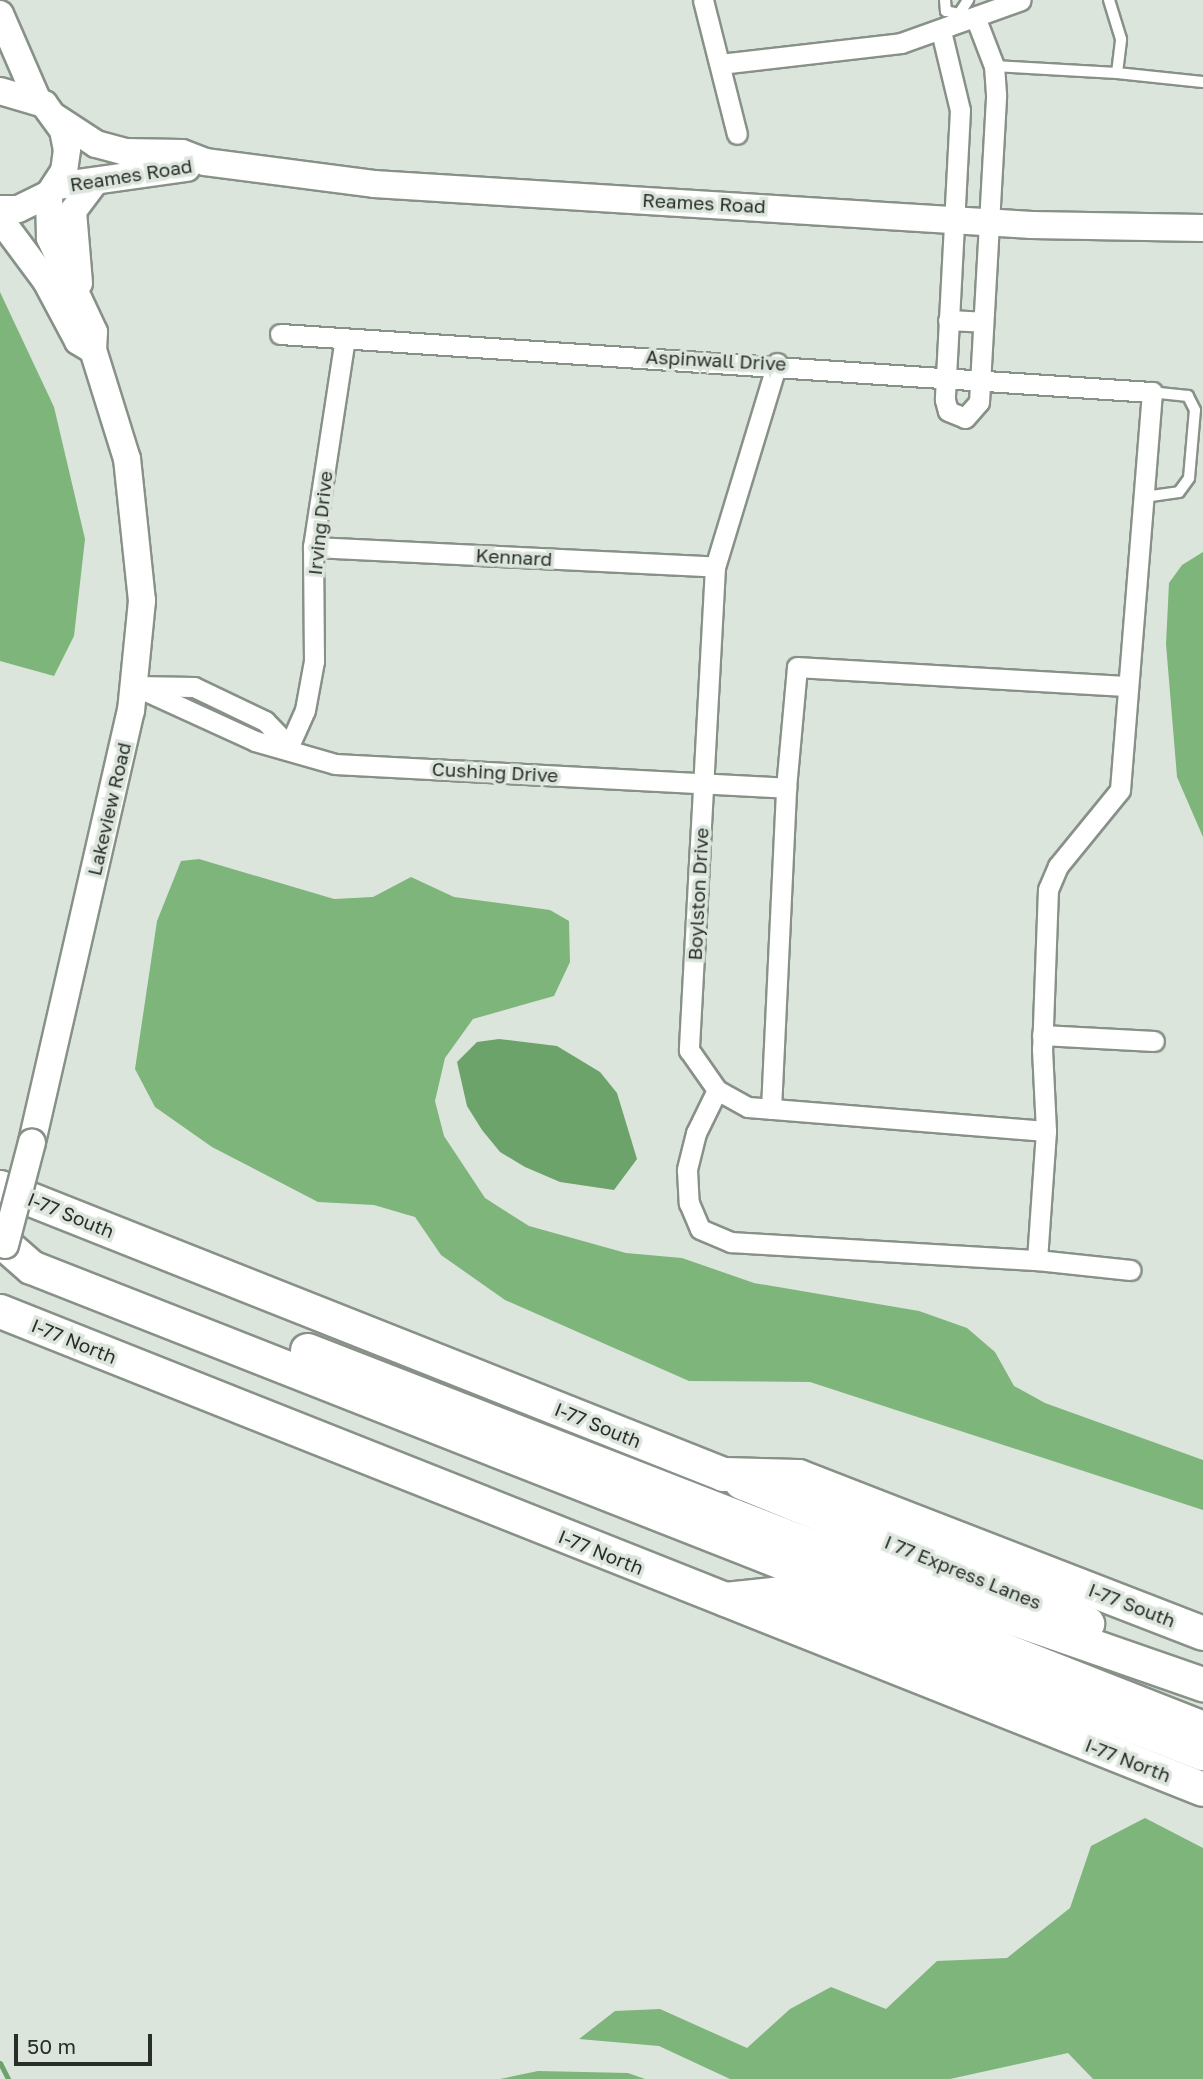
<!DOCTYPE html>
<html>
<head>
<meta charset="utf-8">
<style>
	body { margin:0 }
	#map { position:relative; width:1203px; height:2079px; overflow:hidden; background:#dce5dc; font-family:"Golos Text",sans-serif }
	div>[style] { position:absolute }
	.forest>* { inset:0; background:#7db57b }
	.water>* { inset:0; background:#6ca36a }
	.stream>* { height:5px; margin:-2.5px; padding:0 2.5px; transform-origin:2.5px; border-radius:2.5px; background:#6ca36a }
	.roads { filter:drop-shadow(2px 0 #889188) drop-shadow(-2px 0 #889188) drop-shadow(0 2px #889188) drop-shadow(0 -2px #889188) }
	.service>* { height:10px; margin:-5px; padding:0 5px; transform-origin:5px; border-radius:5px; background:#fff }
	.minor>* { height:19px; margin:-9.5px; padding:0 9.5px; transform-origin:9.5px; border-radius:9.5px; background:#fff }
	.secondary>* { height:26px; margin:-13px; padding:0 13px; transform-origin:13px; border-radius:13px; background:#fff }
	.motorway>* { height:33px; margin:-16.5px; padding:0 16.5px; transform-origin:16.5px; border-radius:16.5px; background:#fff }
	.bridges { filter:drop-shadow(2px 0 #889188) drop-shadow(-2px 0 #889188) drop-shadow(0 2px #889188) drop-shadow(0 -2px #889188) }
	.secondary-bridge>* { height:26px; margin:-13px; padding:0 13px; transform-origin:13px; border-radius:13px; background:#fff }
	span { translate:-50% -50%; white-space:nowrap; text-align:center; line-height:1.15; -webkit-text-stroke:7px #dce5dc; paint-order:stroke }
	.street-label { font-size:19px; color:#2a2e2a }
	.scale { position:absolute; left:14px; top:2034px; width:138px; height:32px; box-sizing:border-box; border:4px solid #2a2e2a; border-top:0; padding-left:9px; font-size:21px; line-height:24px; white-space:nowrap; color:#2a2e2a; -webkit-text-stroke:5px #dce5dc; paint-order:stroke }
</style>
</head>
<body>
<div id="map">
	<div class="forest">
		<div style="clip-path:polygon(0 292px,54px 407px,85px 539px,74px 636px,54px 676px,0 661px)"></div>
		<div style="clip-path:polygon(1203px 552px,1203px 837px,1177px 777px,1166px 644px,1169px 583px,1182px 565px)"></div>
		<div style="clip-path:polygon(199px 859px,334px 899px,373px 897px,411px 877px,454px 897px,550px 910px,569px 921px,570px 962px,554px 996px,473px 1019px,445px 1058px,435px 1101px,444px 1136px,485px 1198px,529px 1226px,626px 1253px,682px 1258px,754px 1283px,919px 1311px,967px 1328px,995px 1352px,1014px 1386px,1045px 1403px,1203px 1460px,1203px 1510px,810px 1382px,689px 1381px,505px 1300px,441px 1255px,415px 1217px,374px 1205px,318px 1202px,212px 1147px,155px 1107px,135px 1069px,157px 921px,181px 861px)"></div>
		<div style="clip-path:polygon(1145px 1818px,1203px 1848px,1203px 2079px,1093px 2079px,1068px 2053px,950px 2079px,730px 2079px,659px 2046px,579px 2039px,615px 2011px,660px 2009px,747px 2048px,790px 2009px,831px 1987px,886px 2009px,937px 1961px,1007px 1958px,1070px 1908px,1091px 1846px)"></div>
		<div style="clip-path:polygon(538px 2071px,628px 2073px,645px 2079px,500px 2079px)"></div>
	</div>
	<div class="water">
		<div style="clip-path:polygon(499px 1039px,557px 1046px,600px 1072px,617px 1093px,637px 1159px,614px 1190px,560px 1182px,525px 1167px,500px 1152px,482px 1130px,467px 1106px,457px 1062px,477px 1042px)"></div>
	</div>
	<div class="stream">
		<div style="left:0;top:2063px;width:18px;rotate:63deg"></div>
	</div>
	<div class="roads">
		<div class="service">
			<div style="left:945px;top:0;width:11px;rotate:85deg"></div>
			<div style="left:946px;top:11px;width:13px;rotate:13deg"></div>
			<div style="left:959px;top:14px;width:17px;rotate:-57deg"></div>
			<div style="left:994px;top:66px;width:123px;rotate:3.3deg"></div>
			<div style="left:1117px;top:73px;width:34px;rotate:-83deg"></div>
			<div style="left:1121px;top:39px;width:41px;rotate:-107.1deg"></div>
			<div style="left:1117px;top:73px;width:86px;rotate:6deg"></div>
			<div style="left:1144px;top:497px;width:35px;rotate:-8deg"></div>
			<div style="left:1179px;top:492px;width:17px;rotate:-54deg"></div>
			<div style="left:1189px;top:478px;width:68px;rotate:-85deg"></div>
			<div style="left:1195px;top:410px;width:16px;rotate:-117deg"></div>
			<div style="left:1188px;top:396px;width:36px;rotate:-174deg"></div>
		</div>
		<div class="minor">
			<div style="left:703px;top:0;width:138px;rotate:75.8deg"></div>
			<div style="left:941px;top:31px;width:81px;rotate:76.5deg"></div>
			<div style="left:960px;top:110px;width:290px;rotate:93deg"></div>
			<div style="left:945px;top:400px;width:11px;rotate:75deg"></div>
			<div style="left:948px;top:411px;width:18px;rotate:22deg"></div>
			<div style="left:965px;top:418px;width:21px;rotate:-49deg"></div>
			<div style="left:979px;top:402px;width:308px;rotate:-86.8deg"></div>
			<div style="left:996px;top:94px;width:28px;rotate:-94deg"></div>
			<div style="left:994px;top:66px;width:50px;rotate:-111deg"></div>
			<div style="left:720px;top:64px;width:182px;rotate:-6.6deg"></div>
			<div style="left:901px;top:43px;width:127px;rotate:-19.7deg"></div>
			<div style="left:948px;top:320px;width:35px;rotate:3deg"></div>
			<div style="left:280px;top:334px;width:874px;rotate:3.81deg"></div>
			<div style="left:1152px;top:392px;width:399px;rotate:94.6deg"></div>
			<div style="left:1120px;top:790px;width:98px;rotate:129.2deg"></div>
			<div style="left:1058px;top:866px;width:25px;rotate:113deg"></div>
			<div style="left:1048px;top:889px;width:160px;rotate:92.1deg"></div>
			<div style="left:1042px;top:1049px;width:82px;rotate:87.2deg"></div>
			<div style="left:1046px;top:1131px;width:129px;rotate:94deg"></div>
			<div style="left:1037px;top:1260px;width:94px;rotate:6.1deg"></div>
			<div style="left:777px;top:363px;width:213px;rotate:106.9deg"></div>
			<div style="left:715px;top:567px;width:484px;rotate:93.1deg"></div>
			<div style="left:689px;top:1050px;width:49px;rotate:55deg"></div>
			<div style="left:717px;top:1090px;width:35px;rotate:29deg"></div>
			<div style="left:748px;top:1107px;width:299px;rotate:4.6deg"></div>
			<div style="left:313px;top:547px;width:402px;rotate:2.8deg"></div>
			<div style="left:135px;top:686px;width:132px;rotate:24.6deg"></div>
			<div style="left:255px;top:741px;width:83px;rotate:16deg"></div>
			<div style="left:335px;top:764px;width:452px;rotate:3deg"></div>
			<div style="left:786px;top:788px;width:121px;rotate:-84.8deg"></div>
			<div style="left:797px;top:667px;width:328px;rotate:3.3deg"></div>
			<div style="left:135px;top:686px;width:59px;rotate:1deg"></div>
			<div style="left:194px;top:687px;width:79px;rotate:25.6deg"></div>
			<div style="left:265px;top:721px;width:35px;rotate:46deg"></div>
			<div style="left:289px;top:746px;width:39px;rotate:-66deg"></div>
			<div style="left:305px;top:710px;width:50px;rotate:-79.6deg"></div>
			<div style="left:314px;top:661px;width:114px;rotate:-90.5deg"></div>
			<div style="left:313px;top:547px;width:210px;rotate:-81.3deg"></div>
			<div style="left:1042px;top:1035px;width:112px;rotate:3.1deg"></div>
			<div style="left:717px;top:1090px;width:48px;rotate:116deg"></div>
			<div style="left:696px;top:1133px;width:38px;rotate:104deg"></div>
			<div style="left:687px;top:1170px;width:33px;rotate:87deg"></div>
			<div style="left:689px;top:1203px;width:28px;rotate:67deg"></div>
			<div style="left:700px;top:1229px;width:34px;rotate:23deg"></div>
			<div style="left:731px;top:1242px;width:307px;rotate:3.4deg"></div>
			<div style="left:771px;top:1109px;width:321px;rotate:-87.3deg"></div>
		</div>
		<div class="secondary">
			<div style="left:0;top:14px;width:93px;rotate:66.5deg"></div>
			<div style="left:0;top:91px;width:46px;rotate:16.5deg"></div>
			<div style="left:44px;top:104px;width:32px;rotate:54deg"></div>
			<div style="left:63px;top:130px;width:20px;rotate:79deg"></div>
			<div style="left:67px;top:150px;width:21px;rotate:98deg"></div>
			<div style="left:64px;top:171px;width:27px;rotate:123deg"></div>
			<div style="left:49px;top:194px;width:34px;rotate:154deg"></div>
			<div style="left:18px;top:209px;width:18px;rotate:180deg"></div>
			<div style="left:55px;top:117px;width:49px;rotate:33.4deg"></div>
			<div style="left:96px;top:144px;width:30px;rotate:15deg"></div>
			<div style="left:125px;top:152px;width:57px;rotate:1deg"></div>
			<div style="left:182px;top:153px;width:25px;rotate:21deg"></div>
			<div style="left:205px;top:162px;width:170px;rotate:7.4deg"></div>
			<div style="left:374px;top:184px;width:659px;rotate:3.57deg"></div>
			<div style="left:1032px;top:225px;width:171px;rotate:1deg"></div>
			<div style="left:57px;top:186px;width:131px;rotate:-7.9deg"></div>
			<div style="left:0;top:219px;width:77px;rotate:53.4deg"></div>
			<div style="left:46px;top:281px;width:68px;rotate:61.9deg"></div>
			<div style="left:78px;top:341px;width:17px;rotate:31deg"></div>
			<div style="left:79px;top:283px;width:72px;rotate:-94.8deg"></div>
			<div style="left:73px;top:211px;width:35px;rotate:-53deg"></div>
			<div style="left:32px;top:1142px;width:442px;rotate:-77.1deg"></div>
			<div style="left:131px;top:711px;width:111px;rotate:-84.3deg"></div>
			<div style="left:142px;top:601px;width:143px;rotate:-96deg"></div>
			<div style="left:127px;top:459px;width:114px;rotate:-107.3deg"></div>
			<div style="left:93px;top:350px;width:18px;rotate:-87deg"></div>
			<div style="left:94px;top:332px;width:104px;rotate:-115.1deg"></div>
			<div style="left:50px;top:238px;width:44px;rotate:-91.3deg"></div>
		</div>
		<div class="motorway">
			<div style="left:0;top:1187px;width:778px;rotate:21.65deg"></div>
			<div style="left:723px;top:1474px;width:75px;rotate:1.5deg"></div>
			<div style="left:798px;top:1476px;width:434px;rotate:21.2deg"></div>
			<div style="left:0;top:1240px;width:41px;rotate:41.1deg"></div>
			<div style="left:31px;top:1267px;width:1259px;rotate:21.47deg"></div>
			<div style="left:0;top:1311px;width:1294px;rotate:21.67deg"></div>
			<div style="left:307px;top:1350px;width:603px;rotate:21.2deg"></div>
			<div style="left:869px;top:1568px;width:354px;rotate:19.2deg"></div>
			<div style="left:741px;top:1482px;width:374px;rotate:22.2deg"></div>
			<div style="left:725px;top:1599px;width:64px;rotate:-6.2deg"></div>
			<div style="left:789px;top:1592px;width:444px;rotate:21.3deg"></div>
		</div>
	</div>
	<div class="bridges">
		<div class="secondary-bridge">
			<div style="left:5px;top:1245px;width:106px;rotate:-75.3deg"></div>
		</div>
	</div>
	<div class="street-label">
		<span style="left:131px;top:175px;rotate:-9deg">Reames Road</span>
		<span style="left:704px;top:203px;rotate:3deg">Reames Road</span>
		<span style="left:716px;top:360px;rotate:3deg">Aspinwall Drive</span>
		<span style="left:320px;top:523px;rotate:-84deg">Irving Drive</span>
		<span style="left:514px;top:557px;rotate:3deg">Kennard</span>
		<span style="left:495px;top:772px;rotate:3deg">Cushing Drive</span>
		<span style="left:109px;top:809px;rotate:-77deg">Lakeview Road</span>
		<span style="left:698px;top:894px;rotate:-87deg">Boylston Drive</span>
		<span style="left:71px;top:1215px;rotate:22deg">I-77 South</span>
		<span style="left:74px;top:1341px;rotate:22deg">I-77 North</span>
		<span style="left:598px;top:1425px;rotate:22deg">I-77 South</span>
		<span style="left:601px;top:1552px;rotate:22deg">I-77 North</span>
		<span style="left:963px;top:1572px;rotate:22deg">I 77 Express Lanes</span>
		<span style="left:1132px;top:1605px;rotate:21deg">I-77 South</span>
		<span style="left:1128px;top:1760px;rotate:21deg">I-77 North</span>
	</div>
	<div class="scale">50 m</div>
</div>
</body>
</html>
